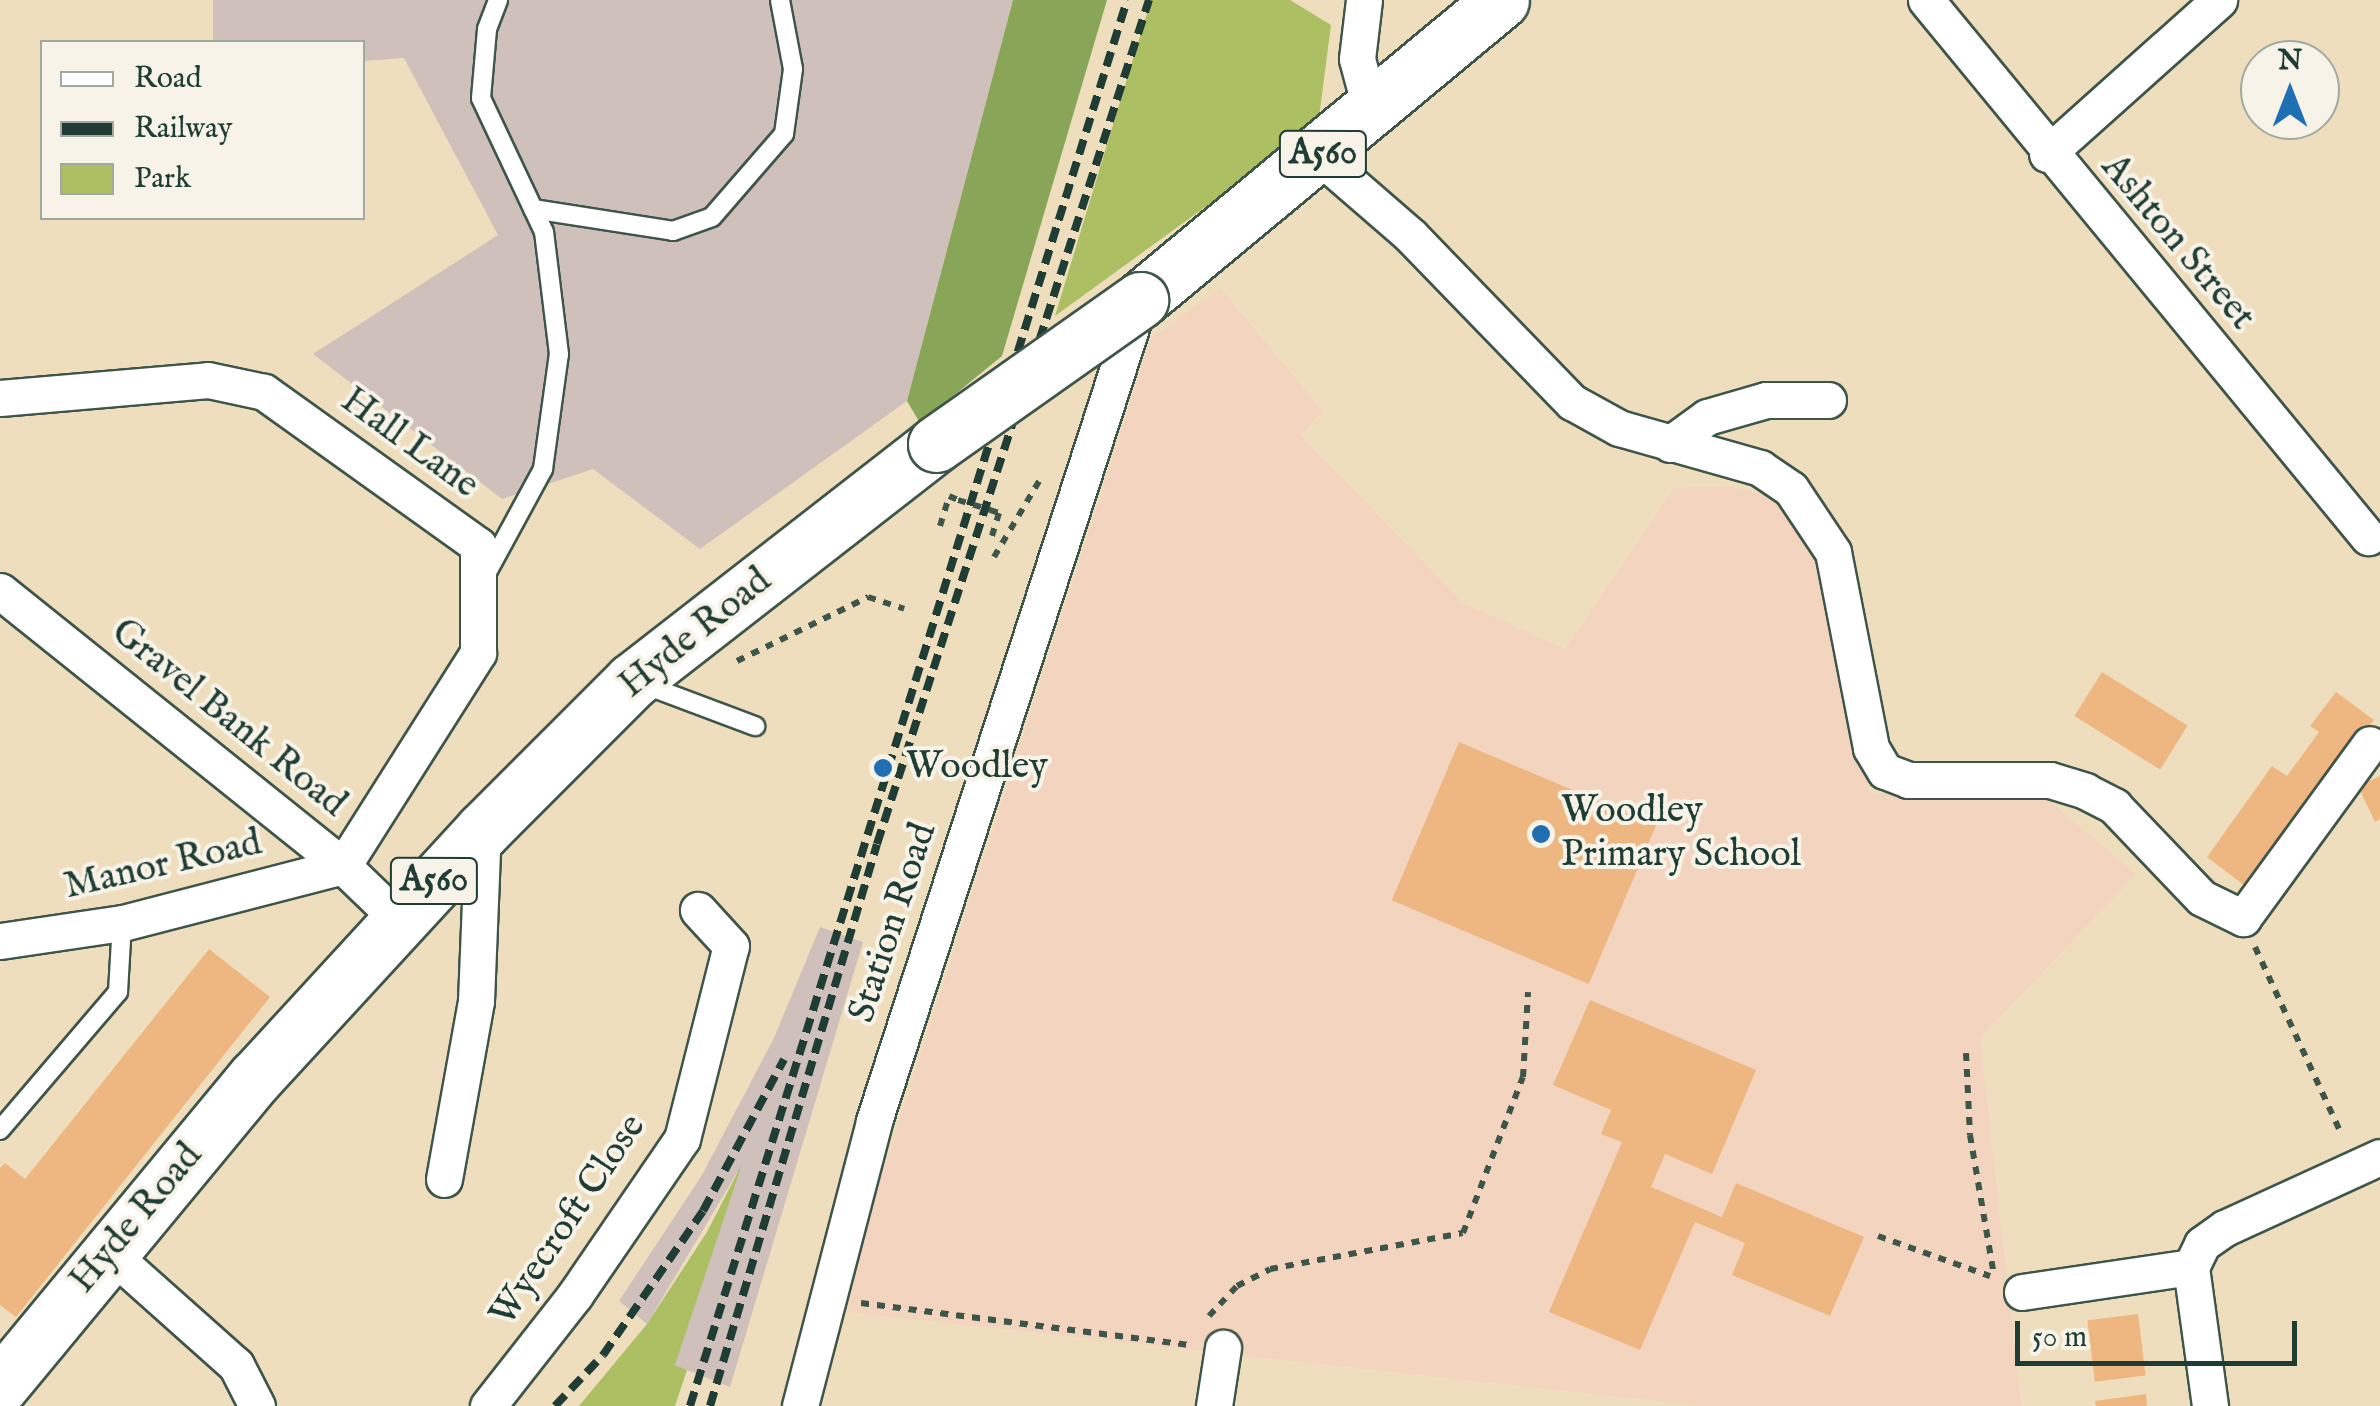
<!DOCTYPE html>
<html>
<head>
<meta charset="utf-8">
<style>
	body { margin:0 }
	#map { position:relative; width:2380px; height:1406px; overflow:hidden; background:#efdebd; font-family:"IM FELL English",serif }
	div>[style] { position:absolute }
	.built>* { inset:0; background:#f3d4bf }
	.industrial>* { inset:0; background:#cfc0bb }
	.green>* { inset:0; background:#acbf62 }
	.forest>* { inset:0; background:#89a658 }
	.building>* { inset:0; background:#eeb781; transform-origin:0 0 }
	.path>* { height:6px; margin-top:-3px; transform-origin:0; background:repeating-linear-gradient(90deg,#3e5549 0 8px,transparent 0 16px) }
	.roads { filter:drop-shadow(2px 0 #3e5549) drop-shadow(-2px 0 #3e5549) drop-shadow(0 2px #3e5549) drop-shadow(0 -2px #3e5549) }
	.service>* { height:18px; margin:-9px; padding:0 9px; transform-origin:9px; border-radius:9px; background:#fff }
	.minor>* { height:35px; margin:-17.5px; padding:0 17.5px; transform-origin:17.5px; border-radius:17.5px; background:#fff }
	.primary>* { height:55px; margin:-27.5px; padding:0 27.5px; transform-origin:27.5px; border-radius:27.5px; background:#fff }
	.rail>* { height:8px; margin-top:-4px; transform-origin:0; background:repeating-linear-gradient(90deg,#1f3d34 0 15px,transparent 0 23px) }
	.path-bridge>* { height:6px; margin-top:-3px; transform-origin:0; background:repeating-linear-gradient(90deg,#3e5549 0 8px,transparent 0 16px) }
	.bridges { filter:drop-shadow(2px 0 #3e5549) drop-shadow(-2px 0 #3e5549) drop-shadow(0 2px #3e5549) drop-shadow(0 -2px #3e5549) }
	.primary-bridge>* { height:55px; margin:-27.5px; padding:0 27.5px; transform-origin:27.5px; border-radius:27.5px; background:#fff }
	.dots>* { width:28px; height:28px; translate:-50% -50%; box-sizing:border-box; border:5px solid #f7f3e8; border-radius:50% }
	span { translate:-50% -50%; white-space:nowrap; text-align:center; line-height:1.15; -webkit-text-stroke:8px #f7f3e8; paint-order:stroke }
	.shield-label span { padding:2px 8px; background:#f7f3e8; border:2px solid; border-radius:8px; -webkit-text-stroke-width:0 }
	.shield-label { font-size:35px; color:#1f3d34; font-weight:700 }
	.street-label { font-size:38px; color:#1f3d34 }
	.poi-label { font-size:38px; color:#1f3d34 }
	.left { translate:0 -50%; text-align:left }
	.legend { position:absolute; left:40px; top:40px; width:325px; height:180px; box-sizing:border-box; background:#f7f3e8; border:2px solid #a1aaa0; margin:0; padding:12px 18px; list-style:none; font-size:30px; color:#1f3d34 }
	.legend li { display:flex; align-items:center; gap:20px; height:50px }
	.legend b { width:50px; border:2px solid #a1aaa0 }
	.north { position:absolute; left:2240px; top:40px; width:100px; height:100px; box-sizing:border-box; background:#f7f3e8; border:2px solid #a1aaa0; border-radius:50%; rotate:0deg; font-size:28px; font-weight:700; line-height:40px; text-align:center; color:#1f3d34 }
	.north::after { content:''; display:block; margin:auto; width:35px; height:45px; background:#1f6fb2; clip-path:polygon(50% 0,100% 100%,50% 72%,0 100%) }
	.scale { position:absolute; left:2015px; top:1321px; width:282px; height:45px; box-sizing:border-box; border:5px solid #1f3d34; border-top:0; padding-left:12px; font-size:30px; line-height:35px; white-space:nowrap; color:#1f3d34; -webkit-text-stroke:8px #f7f3e8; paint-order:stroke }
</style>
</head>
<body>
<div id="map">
	<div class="built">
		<div style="clip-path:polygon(1220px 288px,1323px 411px,1300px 435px,1463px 603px,1565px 649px,1674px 488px,1730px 486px,1786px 500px,1822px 553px,1870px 793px,2042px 795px,2136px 874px,1980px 1038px,2021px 1406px,1703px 1406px,838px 1311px,1151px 339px)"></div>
	</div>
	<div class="industrial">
		<div style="clip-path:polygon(213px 0,1013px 0,907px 401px,700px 549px,593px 469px,502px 499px,313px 354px,498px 235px,404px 58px,363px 61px,362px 42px,213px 42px)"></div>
		<div style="clip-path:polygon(820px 927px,863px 942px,730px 1387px,674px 1365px,738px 1171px,647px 1324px,619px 1301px,702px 1175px,774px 1038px)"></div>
	</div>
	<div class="green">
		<div style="clip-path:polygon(1151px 0,1290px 0,1331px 25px,1318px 125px,1055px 316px)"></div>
		<div style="clip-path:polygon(742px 1164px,675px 1365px,687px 1370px,675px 1406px,579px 1406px,647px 1324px,707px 1232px)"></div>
	</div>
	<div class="forest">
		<div style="clip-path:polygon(1013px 0,1107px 0,1002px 356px,920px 423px,907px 401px)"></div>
	</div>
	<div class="building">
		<div style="left:2102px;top:672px;width:101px;height:52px;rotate:32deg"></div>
		<div style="clip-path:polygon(2336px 692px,2374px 720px,2249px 889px,2207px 857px,2272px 766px,2287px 776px,2319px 732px,2310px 726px)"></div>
		<div style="left:1459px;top:742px;width:214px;height:172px;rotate:23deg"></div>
		<div style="clip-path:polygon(2380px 776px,2380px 819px,2375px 822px,2358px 786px)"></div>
		<div style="clip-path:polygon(209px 949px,270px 997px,16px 1317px,0 1305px,0 1168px,5px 1163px,25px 1179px)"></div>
		<div style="clip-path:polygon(1590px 1000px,1756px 1070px,1712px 1174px,1665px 1154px,1651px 1187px,1722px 1217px,1736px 1183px,1864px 1237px,1830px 1316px,1732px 1275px,1745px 1243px,1695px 1222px,1640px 1350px,1549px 1312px,1622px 1142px,1601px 1134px,1611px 1110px,1553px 1085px)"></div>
		<div style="left:2138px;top:1314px;width:62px;height:51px;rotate:83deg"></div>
		<div style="clip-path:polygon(2146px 1394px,2147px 1406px,2096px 1406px,2095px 1401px)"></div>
	</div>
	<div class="path">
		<div style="left:990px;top:510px;width:9px;rotate:18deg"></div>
		<div style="left:999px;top:513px;width:30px;rotate:107deg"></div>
		<div style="left:940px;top:526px;width:31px;rotate:-73deg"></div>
		<div style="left:949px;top:496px;width:10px;rotate:24deg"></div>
		<div style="left:994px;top:557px;width:94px;rotate:-59.3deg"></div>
		<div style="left:737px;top:661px;width:146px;rotate:-26deg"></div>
		<div style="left:868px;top:597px;width:38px;rotate:18deg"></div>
		<div style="left:2255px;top:947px;width:207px;rotate:65.2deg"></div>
		<div style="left:1966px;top:1053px;width:82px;rotate:87.2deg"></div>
		<div style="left:1970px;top:1135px;width:137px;rotate:80.3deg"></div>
		<div style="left:1878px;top:1236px;width:119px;rotate:19.7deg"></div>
		<div style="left:861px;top:1303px;width:333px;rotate:7.3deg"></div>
		<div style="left:1209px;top:1316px;width:41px;rotate:-47deg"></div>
		<div style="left:1237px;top:1286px;width:37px;rotate:-27deg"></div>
		<div style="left:1270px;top:1269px;width:196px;rotate:-10.6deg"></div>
		<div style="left:1463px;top:1233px;width:167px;rotate:-69deg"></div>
		<div style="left:1523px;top:1077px;width:85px;rotate:-86.6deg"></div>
	</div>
	<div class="roads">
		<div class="service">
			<div style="left:533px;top:209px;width:142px;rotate:8.9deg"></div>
			<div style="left:673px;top:231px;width:41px;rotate:-19.7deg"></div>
			<div style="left:712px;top:217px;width:110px;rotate:-49.1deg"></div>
			<div style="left:784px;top:134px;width:66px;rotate:-82.1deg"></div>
			<div style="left:793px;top:69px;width:70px;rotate:-100.7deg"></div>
			<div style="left:485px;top:576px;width:122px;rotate:-61.5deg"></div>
			<div style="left:543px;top:469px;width:116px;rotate:-82.1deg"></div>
			<div style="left:559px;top:354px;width:123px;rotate:-97deg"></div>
			<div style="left:544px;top:232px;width:148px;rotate:-115.2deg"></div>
			<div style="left:481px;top:98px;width:69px;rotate:-85deg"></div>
			<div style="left:487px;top:29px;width:31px;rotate:-69deg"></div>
			<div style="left:643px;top:684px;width:120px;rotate:20.6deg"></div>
			<div style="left:0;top:1130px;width:182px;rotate:-49.5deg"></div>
			<div style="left:118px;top:992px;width:69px;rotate:-86.7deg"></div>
		</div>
		<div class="minor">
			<div style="left:1364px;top:0;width:59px;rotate:96.8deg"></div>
			<div style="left:1357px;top:59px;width:54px;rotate:74.9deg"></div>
			<div style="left:1926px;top:0;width:696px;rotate:50.54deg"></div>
			<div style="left:2047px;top:154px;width:231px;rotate:-41.8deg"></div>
			<div style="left:1320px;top:157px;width:119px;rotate:40.9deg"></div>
			<div style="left:1410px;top:235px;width:233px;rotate:45.9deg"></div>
			<div style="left:1572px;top:402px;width:54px;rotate:29deg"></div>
			<div style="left:1619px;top:428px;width:147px;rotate:15.8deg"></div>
			<div style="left:1760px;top:468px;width:37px;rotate:34deg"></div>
			<div style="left:1791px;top:489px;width:76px;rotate:56.3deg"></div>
			<div style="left:1833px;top:552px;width:200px;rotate:79deg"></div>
			<div style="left:1871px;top:748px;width:27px;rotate:59deg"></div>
			<div style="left:1885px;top:771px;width:25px;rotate:21deg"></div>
			<div style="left:1908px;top:780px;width:142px"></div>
			<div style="left:2050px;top:780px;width:37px;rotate:17deg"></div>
			<div style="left:2085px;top:791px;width:33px;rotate:27deg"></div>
			<div style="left:2114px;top:806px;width:127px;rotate:46.3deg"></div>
			<div style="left:2202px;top:898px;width:46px;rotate:26deg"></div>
			<div style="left:2243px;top:918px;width:215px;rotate:-53.9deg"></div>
			<div style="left:0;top:398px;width:209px;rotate:-4.9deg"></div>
			<div style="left:208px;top:380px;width:57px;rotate:12.1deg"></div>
			<div style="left:264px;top:392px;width:263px;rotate:35.6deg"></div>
			<div style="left:478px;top:545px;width:108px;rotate:90deg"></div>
			<div style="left:478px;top:653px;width:252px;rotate:122.4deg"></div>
			<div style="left:343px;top:866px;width:228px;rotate:165.5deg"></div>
			<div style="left:122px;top:923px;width:123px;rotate:171.6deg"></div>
			<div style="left:1670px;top:444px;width:46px;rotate:-36.1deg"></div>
			<div style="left:1707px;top:417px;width:61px;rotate:-16.1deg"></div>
			<div style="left:1766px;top:400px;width:62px"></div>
			<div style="left:0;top:591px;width:440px;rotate:38.7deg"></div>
			<div style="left:343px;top:866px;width:76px;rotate:43.9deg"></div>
			<div style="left:444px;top:1179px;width:181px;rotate:-79.8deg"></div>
			<div style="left:476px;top:1001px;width:171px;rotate:-87.7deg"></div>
			<div style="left:109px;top:1252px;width:170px;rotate:41.7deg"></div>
			<div style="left:236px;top:1365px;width:46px;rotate:62.9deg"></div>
			<div style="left:2191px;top:1267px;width:140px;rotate:82.2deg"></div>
			<div style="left:2022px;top:1292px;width:171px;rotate:-8.4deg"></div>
			<div style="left:2191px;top:1267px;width:25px;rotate:-64deg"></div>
			<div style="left:2202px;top:1244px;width:28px;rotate:-35deg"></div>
			<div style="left:2225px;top:1228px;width:170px;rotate:-24.6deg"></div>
			<div style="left:488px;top:1406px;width:141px;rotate:-51.9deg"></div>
			<div style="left:575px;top:1295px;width:189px;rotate:-55.6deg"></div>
			<div style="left:682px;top:1139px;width:199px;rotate:-75.8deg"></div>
			<div style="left:731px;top:946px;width:49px;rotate:-132.5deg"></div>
			<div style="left:800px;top:1406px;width:294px;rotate:-75.4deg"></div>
			<div style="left:874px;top:1121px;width:863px;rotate:-72.05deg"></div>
			<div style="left:1214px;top:1406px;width:59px;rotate:-81.2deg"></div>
		</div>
		<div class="primary">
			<div style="left:1140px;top:300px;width:469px;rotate:-39.7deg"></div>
			<div style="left:0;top:1386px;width:401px;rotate:-50.4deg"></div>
			<div style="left:256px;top:1077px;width:335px;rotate:-47.4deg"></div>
			<div style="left:483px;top:830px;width:211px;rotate:-45deg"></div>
			<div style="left:632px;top:681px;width:385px;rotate:-37.9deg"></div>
		</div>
	</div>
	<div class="rail">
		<div style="left:555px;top:1406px;width:70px;rotate:-46.7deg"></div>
		<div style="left:603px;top:1355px;width:175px;rotate:-55.2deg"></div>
		<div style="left:703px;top:1211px;width:172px;rotate:-61.9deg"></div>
		<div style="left:690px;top:1406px;width:1472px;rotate:-72.73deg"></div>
		<div style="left:710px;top:1406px;width:586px;rotate:-73.45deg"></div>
		<div style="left:877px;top:844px;width:887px;rotate:-72.14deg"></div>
	</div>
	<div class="path-bridge">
		<div style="left:958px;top:500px;width:34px;rotate:17deg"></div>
	</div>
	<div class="bridges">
		<div class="primary-bridge">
			<div style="left:936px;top:444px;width:250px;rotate:-35.2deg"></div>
		</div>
	</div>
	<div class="dots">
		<div style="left:883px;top:768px;background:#1f6fb2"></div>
		<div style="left:1541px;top:834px;background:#1f6fb2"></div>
	</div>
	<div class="shield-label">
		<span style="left:1323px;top:154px">A560</span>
		<span style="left:434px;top:881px">A560</span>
	</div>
	<div class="street-label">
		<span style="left:2177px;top:243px;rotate:50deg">Ashton Street</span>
		<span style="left:409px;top:444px;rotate:36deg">Hall Lane</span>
		<span style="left:696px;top:634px;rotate:-39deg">Hyde Road</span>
		<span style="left:228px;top:719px;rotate:39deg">Gravel Bank Road</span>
		<span style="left:163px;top:866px;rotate:-13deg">Manor Road</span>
		<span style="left:894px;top:923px;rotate:-72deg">Station Road</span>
		<span style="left:137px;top:1219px;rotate:-50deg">Hyde Road</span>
		<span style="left:569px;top:1221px;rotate:-56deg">Wyecroft Close</span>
	</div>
	<div class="poi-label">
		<span class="left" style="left:906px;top:768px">Woodley</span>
		<span class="left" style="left:1561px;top:834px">Woodley<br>Primary School</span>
	</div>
	<ul class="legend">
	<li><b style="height:12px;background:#fff"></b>Road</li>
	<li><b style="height:12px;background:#1f3d34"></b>Railway</li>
	<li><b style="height:28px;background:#acbf62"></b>Park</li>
	</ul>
	<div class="north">N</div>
	<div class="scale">50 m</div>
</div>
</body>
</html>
